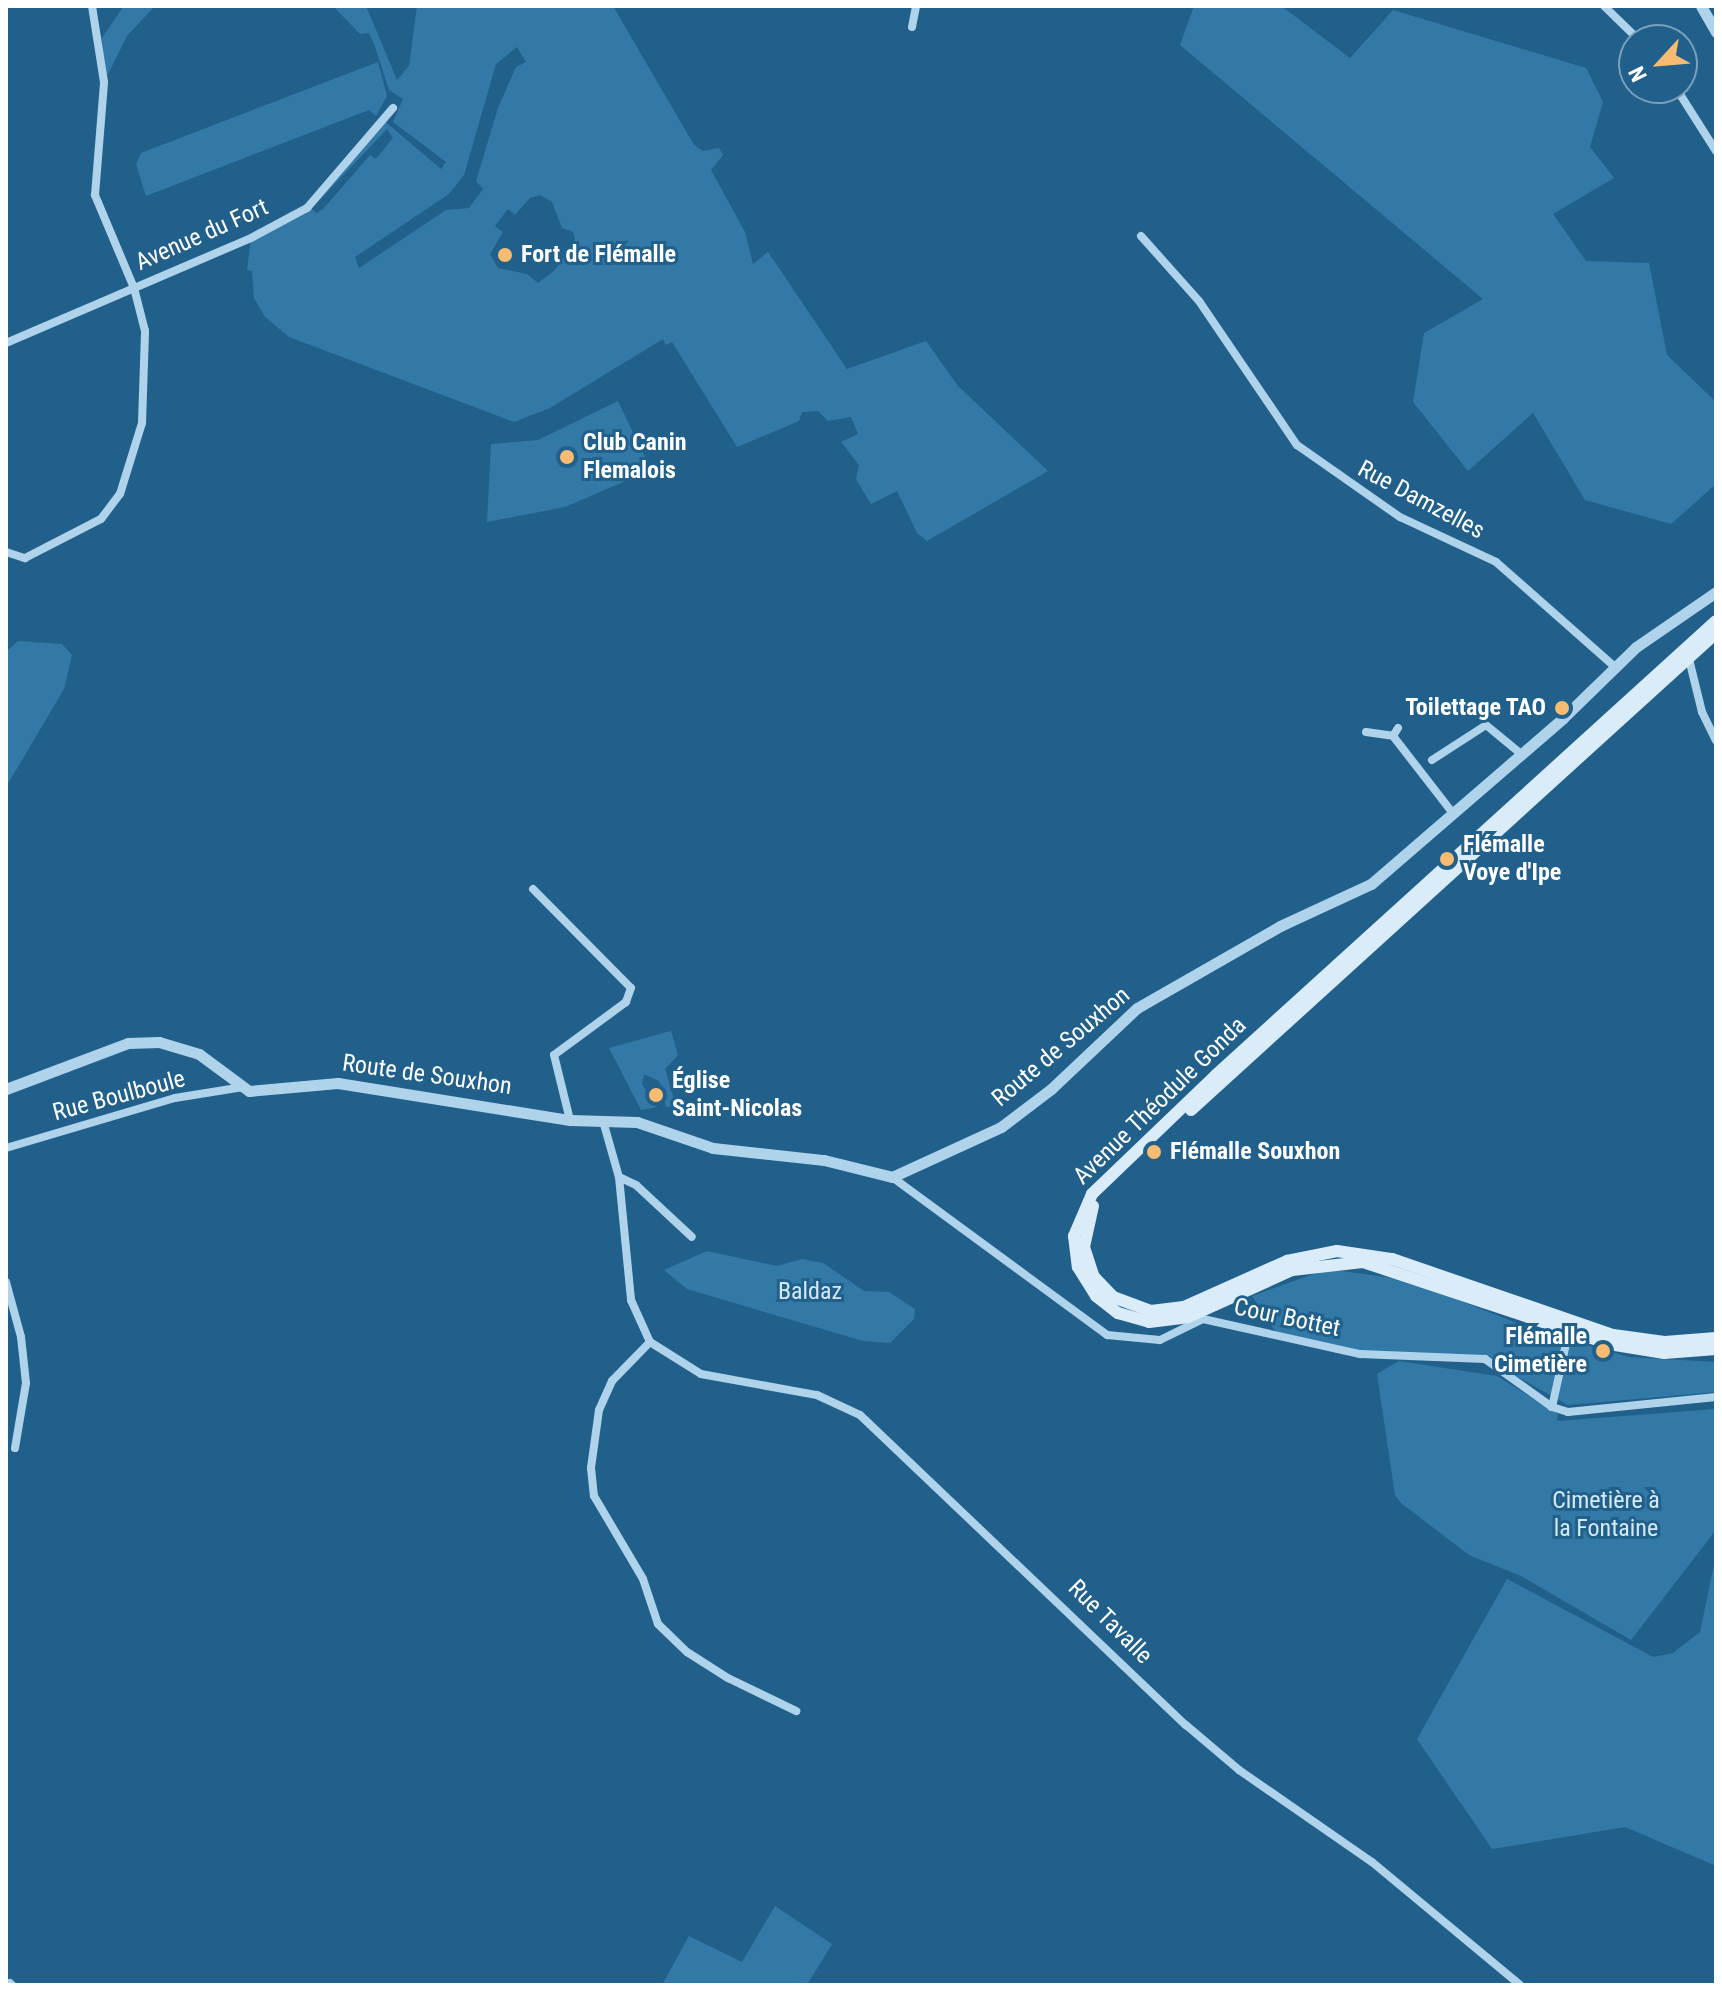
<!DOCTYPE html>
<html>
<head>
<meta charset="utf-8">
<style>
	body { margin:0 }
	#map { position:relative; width:1722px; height:1991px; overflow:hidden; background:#22608c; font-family:"Roboto Condensed",sans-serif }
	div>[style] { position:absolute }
	.green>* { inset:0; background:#3279a7 }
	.minor>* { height:8px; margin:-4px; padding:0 4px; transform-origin:4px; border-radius:4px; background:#afd3eb }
	.tertiary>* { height:11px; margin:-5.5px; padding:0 5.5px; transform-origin:5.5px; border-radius:5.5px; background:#afd3eb }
	.secondary>* { height:12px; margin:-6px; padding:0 6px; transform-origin:6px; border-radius:6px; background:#dbecf9 }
	.dots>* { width:22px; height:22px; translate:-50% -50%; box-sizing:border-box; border:4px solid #22608c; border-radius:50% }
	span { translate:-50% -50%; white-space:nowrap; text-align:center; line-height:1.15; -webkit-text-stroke:6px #22608c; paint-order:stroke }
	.street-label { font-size:24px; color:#fff }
	.poi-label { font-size:24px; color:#fff; font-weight:700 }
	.left { translate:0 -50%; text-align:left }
	.right { translate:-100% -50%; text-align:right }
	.park-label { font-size:24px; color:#d4eaf8 }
	.frame { position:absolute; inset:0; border:8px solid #fff; pointer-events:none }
	.north { position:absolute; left:1618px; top:24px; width:80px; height:80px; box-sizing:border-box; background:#22608c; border:2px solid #7aa0ba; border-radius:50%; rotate:244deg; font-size:22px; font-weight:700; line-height:32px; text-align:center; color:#fff }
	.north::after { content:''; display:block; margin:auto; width:28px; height:36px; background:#f7bc71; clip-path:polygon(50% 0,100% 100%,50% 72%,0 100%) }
</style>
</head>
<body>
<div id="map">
	<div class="green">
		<div style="clip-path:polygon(124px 6px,155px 6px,127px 36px,104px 82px,102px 38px)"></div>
		<div style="clip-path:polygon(evenodd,333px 6px,366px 6px,397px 80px,409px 66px,417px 6px,613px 6px,694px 145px,703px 151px,719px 148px,723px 155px,711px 170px,745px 232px,753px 264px,768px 252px,847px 369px,926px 341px,958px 386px,1048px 471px,927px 541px,917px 533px,897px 491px,871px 504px,856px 479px,859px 465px,841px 442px,858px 434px,851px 417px,828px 421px,818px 411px,802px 412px,799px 421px,737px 447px,672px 342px,666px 345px,663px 339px,550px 408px,514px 422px,289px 337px,265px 317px,254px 298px,252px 271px,247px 270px,251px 238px,307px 208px,383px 120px,441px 169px,446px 162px,393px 122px,403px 99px,389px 90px,374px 44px,369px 33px,360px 34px,333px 6px,517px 47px,526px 62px,516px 67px,498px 108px,476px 181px,483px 189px,469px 208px,446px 210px,359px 268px,355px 257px,449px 194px,464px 175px,496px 64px,517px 47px,333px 6px,387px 129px,393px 138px,376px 159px,370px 155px,324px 208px,317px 213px,311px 209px,387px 129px,333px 6px,540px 195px,552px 202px,562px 228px,573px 232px,575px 239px,555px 270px,538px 283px,527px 274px,498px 268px,490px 254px,503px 232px,495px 226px,508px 209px,515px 215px,530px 198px,540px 195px)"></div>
		<div style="clip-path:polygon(1194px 6px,1284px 8px,1350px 58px,1393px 10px,1586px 68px,1603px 102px,1590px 147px,1614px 178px,1553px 214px,1586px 261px,1649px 263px,1667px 355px,1716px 402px,1716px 484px,1671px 524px,1585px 500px,1533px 413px,1468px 471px,1413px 402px,1424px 333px,1483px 299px,1180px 45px)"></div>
		<div style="clip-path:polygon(378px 62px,387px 96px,376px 116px,369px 110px,146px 196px,136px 164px,141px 153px)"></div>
		<div style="clip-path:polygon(618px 401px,651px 470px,565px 507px,487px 522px,491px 444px,538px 440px)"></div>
		<div style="clip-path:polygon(18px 641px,62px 644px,72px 655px,64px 689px,6px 787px,6px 652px)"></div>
		<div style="clip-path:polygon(671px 1031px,678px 1055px,665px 1069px,676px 1106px,666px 1107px,659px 1081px,644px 1074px,642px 1084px,657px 1107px,641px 1110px,609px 1048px)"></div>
		<div style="clip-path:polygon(707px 1251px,777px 1266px,802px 1259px,823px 1263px,864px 1291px,889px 1292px,915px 1309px,914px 1319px,890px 1343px,863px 1341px,687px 1289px,664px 1270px)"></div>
		<div style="clip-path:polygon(1328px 1269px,1407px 1280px,1543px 1333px,1629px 1357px,1716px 1362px,1716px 1392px,1568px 1405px,1485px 1359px,1360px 1354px,1279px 1337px,1252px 1296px)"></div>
		<div style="clip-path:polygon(1399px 1361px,1497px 1376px,1558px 1414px,1557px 1421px,1716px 1409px,1716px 1530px,1631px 1640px,1521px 1576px,1469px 1555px,1401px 1503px,1395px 1495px,1377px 1374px)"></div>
		<div style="clip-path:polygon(1716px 1555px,1716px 1866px,1625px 1827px,1492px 1849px,1417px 1739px,1507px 1579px,1653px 1657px,1673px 1653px,1700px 1632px)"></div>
		<div style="clip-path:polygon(775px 1906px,832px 1944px,807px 1985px,662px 1985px,689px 1936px,742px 1962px)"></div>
	</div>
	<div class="minor">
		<div style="left:1604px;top:6px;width:49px;rotate:44.2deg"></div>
		<div style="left:912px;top:27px;width:21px;rotate:-79deg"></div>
		<div style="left:1676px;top:88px;width:75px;rotate:57.6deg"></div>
		<div style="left:1141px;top:236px;width:87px;rotate:48.3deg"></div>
		<div style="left:1199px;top:301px;width:174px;rotate:55.8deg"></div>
		<div style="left:1297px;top:445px;width:126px;rotate:35deg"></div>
		<div style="left:1400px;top:517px;width:106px;rotate:25.1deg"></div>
		<div style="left:1496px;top:562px;width:159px;rotate:41.4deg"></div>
		<div style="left:6px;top:343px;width:267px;rotate:-23.2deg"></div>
		<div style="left:251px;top:238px;width:64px;rotate:-28.2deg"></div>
		<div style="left:307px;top:208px;width:132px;rotate:-49.3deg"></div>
		<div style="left:6px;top:552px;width:20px;rotate:18deg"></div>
		<div style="left:25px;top:558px;width:85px;rotate:-27.2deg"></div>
		<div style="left:101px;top:519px;width:31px;rotate:-53deg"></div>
		<div style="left:120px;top:494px;width:74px;rotate:-72.8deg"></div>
		<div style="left:142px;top:423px;width:92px;rotate:-88.1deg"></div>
		<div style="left:145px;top:331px;width:44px;rotate:-104.3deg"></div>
		<div style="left:134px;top:288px;width:101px;rotate:-112.8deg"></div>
		<div style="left:95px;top:195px;width:113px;rotate:-85.4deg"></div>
		<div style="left:104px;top:82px;width:77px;rotate:-99deg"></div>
		<div style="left:1688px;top:655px;width:59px;rotate:76.2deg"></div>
		<div style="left:1702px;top:712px;width:32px;rotate:64deg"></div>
		<div style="left:1398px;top:728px;width:9px;rotate:122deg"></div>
		<div style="left:1393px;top:736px;width:96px;rotate:52.2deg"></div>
		<div style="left:1366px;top:732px;width:27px;rotate:8deg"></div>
		<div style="left:1432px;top:760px;width:64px;rotate:-32.9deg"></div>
		<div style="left:1486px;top:725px;width:45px;rotate:39.6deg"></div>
		<div style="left:533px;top:889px;width:139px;rotate:45.3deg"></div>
		<div style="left:631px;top:988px;width:15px;rotate:110deg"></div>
		<div style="left:626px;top:1002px;width:89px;rotate:143.6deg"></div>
		<div style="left:554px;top:1055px;width:67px;rotate:76.2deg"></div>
		<div style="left:603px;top:1121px;width:58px;rotate:74.1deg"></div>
		<div style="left:619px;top:1177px;width:124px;rotate:84.4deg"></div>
		<div style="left:631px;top:1300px;width:46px;rotate:65.7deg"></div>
		<div style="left:650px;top:1342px;width:60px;rotate:32.1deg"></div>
		<div style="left:701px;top:1374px;width:118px;rotate:10.3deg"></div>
		<div style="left:817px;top:1395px;width:47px;rotate:24.9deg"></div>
		<div style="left:860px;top:1415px;width:450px;rotate:43.6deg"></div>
		<div style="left:1186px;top:1725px;width:70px;rotate:40.3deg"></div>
		<div style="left:1239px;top:1770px;width:162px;rotate:34.7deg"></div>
		<div style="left:1372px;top:1862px;width:192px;rotate:39.7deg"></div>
		<div style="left:6px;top:1148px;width:176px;rotate:-16.5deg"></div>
		<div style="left:175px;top:1098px;width:69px;rotate:-9.2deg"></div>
		<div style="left:619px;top:1177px;width:19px;rotate:25deg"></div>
		<div style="left:636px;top:1185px;width:76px;rotate:42.9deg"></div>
		<div style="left:892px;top:1177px;width:267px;rotate:36.3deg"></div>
		<div style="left:1107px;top:1335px;width:53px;rotate:5.4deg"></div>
		<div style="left:1160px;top:1340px;width:48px;rotate:-26deg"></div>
		<div style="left:1203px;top:1319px;width:161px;rotate:12.6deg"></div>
		<div style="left:1360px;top:1354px;width:125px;rotate:2.3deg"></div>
		<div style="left:1485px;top:1359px;width:82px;rotate:35.6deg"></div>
		<div style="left:1552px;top:1407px;width:17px;rotate:17deg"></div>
		<div style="left:1568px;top:1412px;width:149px;rotate:-5.8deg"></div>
		<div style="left:6px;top:1282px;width:57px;rotate:74.7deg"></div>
		<div style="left:21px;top:1337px;width:46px;rotate:83.8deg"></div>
		<div style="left:26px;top:1383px;width:66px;rotate:99.6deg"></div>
		<div style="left:650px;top:1342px;width:54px;rotate:134.3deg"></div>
		<div style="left:612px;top:1381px;width:32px;rotate:114deg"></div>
		<div style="left:599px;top:1410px;width:59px;rotate:97.9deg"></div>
		<div style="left:591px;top:1468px;width:28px;rotate:84deg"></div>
		<div style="left:594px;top:1496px;width:96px;rotate:59.4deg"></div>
		<div style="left:643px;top:1579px;width:47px;rotate:71.6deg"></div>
		<div style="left:658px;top:1624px;width:40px;rotate:44deg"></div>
		<div style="left:687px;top:1652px;width:49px;rotate:32.4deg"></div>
		<div style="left:728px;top:1678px;width:76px;rotate:25.9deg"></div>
		<div style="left:1552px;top:1407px;width:83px;rotate:-77.5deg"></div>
		<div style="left:10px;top:1983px;width:3px;rotate:45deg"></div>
	</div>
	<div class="tertiary">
		<div style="left:1701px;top:6px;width:30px;rotate:60deg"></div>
		<div style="left:6px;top:1089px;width:130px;rotate:-20.7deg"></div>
		<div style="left:128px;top:1043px;width:31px;rotate:-2deg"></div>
		<div style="left:159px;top:1042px;width:42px;rotate:16.7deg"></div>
		<div style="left:199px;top:1054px;width:62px;rotate:36.5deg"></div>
		<div style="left:249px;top:1091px;width:89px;rotate:-5.1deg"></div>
		<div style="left:338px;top:1083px;width:235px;rotate:9.1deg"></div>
		<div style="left:570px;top:1120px;width:67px;rotate:1.7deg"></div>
		<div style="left:637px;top:1122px;width:80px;rotate:18.9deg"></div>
		<div style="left:713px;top:1148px;width:112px;rotate:6.2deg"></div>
		<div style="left:824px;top:1160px;width:70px;rotate:14deg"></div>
		<div style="left:892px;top:1177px;width:120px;rotate:-24.6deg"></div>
		<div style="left:1001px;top:1127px;width:63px;rotate:-37.2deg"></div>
		<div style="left:1051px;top:1089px;width:118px;rotate:-43.3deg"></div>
		<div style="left:1137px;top:1008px;width:165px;rotate:-29.8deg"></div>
		<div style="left:1280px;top:926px;width:100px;rotate:-24.8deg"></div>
		<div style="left:1371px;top:884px;width:254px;rotate:-40.8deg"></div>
		<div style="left:1563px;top:718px;width:102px;rotate:-44.2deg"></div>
		<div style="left:1636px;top:647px;width:97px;rotate:-34.5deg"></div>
	</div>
	<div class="secondary">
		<div style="left:1716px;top:621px;width:675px;rotate:137.76deg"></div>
		<div style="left:1216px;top:1075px;width:172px;rotate:136.2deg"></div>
		<div style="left:1092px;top:1194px;width:46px;rotate:113.2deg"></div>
		<div style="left:1074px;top:1236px;width:31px;rotate:83deg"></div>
		<div style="left:1078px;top:1267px;width:34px;rotate:58deg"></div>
		<div style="left:1096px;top:1296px;width:28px;rotate:38deg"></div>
		<div style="left:1118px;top:1313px;width:32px;rotate:16deg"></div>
		<div style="left:1149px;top:1322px;width:39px;rotate:-7deg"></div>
		<div style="left:1188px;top:1317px;width:114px;rotate:-24.3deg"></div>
		<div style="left:1292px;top:1270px;width:71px;rotate:-6.4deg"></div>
		<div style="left:1363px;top:1262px;width:259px;rotate:18.4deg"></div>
		<div style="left:1609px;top:1344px;width:56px;rotate:9.3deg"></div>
		<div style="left:1664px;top:1353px;width:52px;rotate:-4.4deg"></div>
		<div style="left:1191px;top:1110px;width:709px;rotate:-42.26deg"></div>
		<div style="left:1093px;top:1206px;width:42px;rotate:102.4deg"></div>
		<div style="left:1084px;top:1247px;width:32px;rotate:72deg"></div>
		<div style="left:1094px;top:1277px;width:28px;rotate:46deg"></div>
		<div style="left:1113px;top:1297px;width:40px;rotate:20.2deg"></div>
		<div style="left:1151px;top:1311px;width:33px;rotate:-7deg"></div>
		<div style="left:1184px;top:1307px;width:113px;rotate:-24.1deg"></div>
		<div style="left:1287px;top:1261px;width:51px;rotate:-11.3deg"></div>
		<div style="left:1337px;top:1251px;width:56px;rotate:8.3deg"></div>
		<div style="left:1392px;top:1259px;width:234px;rotate:19deg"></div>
		<div style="left:1613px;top:1335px;width:52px;rotate:7.7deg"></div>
		<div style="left:1665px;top:1342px;width:51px;rotate:-4.5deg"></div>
	</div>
	<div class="dots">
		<div style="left:505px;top:255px;background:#f7bc71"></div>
		<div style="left:567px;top:457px;background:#f7bc71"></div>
		<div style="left:1562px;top:708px;background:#f7bc71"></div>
		<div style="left:1447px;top:859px;background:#f7bc71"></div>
		<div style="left:656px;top:1095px;background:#f7bc71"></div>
		<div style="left:1154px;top:1152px;background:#f7bc71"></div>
		<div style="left:1603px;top:1351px;background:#f7bc71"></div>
	</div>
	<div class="street-label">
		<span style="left:202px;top:235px;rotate:-24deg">Avenue du Fort</span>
		<span style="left:1421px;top:500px;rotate:28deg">Rue Damzelles</span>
		<span style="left:1061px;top:1047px;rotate:-40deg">Route de Souxhon</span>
		<span style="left:427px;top:1075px;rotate:8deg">Route de Souxhon</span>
		<span style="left:119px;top:1096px;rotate:-15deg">Rue Boulboule</span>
		<span style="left:1160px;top:1101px;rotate:-44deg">Avenue Théodule Gonda</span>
		<span style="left:1287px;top:1318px;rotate:12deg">Cour Bottet</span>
		<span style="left:1110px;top:1622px;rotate:45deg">Rue Tavalle</span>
	</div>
	<div class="poi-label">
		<span class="left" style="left:521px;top:255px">Fort de Flémalle</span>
		<span class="left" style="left:583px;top:457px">Club Canin<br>Flemalois</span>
		<span class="right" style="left:1546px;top:708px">Toilettage TAO</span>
		<span class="left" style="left:1463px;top:859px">Flémalle<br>Voye d'Ipe</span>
		<span class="left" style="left:672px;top:1095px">Église<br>Saint-Nicolas</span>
		<span class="left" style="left:1170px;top:1152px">Flémalle Souxhon</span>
		<span class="right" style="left:1587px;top:1351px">Flémalle<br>Cimetière</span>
	</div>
	<div class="park-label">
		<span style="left:810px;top:1292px">Baldaz</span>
		<span style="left:1606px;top:1515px">Cimetière à<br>la Fontaine</span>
	</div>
	<div class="frame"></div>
	<div class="north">N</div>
</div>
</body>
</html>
